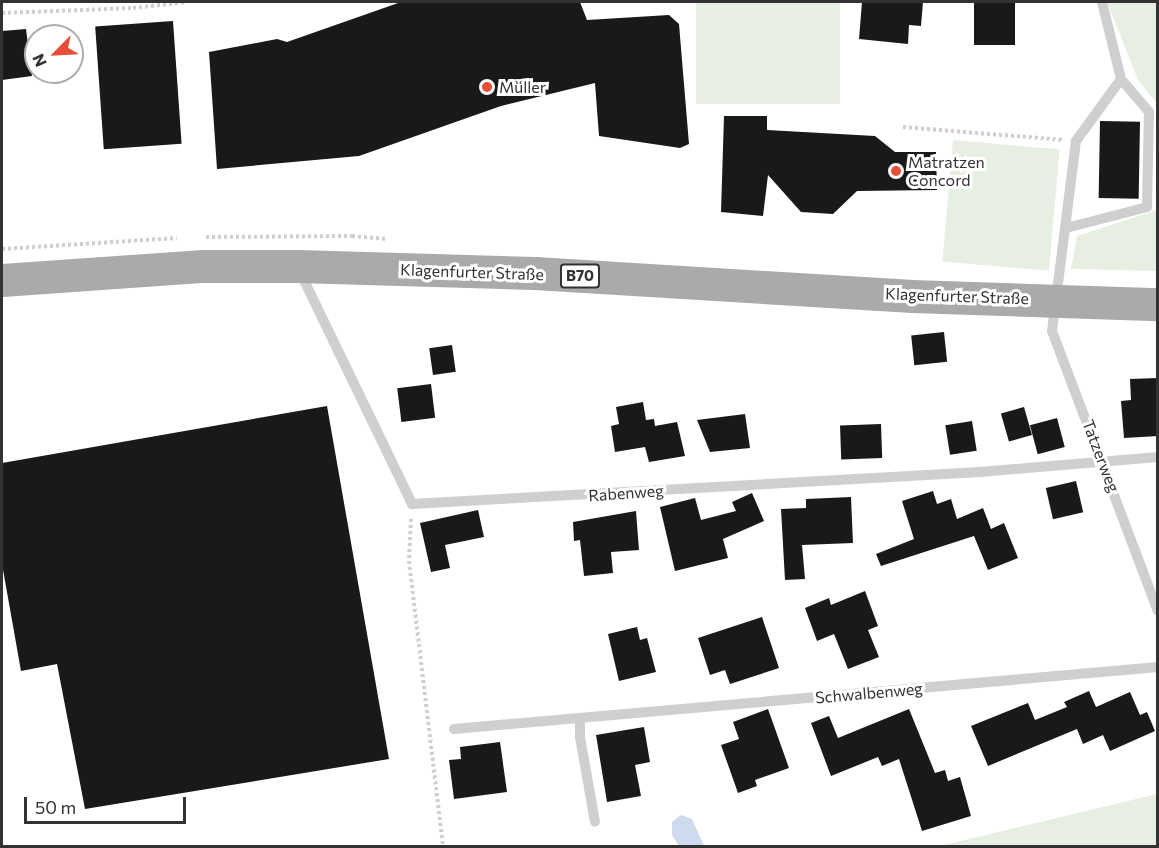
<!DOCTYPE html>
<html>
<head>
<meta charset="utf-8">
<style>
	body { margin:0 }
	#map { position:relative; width:1159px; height:848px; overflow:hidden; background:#fff; font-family:Commissioner,sans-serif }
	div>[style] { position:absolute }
	.green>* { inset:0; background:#e6efe1; transform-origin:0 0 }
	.water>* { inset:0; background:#cedbee }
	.building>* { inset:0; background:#191919; transform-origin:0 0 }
	.path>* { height:4px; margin-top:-2px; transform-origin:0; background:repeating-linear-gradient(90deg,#cfcfcf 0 3px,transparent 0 6px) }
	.lane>* { height:10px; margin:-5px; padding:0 5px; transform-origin:5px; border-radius:5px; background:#cfcfcf }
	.primary>* { height:33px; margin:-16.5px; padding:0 16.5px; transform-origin:16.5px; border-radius:16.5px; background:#aaa }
	.dots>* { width:16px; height:16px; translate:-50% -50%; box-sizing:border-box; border:3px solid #fff; border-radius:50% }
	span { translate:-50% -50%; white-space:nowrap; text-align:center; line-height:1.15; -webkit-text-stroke:6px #fff; paint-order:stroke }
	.shield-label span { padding:2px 4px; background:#fff; border:2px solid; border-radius:4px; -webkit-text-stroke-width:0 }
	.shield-label { font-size:15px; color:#323232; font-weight:700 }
	.poi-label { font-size:16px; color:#323232 }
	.left { translate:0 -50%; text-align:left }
	.street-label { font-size:16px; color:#323232 }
	.frame { position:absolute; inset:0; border:3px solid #323232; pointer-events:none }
	.north { position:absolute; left:24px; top:24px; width:60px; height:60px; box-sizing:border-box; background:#fff; border:2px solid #adadad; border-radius:50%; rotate:246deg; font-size:16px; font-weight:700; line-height:24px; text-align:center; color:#323232 }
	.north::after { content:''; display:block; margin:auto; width:21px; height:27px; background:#e64e38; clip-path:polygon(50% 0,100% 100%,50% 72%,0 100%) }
	.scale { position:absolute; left:24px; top:797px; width:162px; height:27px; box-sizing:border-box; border:3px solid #323232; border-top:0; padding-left:8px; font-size:18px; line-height:21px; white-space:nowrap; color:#323232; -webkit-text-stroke:4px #fff; paint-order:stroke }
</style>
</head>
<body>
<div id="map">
	<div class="green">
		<div style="left:696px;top:2px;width:144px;height:102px"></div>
		<div style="clip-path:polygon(1107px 2px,1157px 2px,1157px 104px,1138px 80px)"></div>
		<div style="left:953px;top:140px;width:107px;height:122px;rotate:5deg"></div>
		<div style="clip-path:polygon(1157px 210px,1157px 271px,1071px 269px,1077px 236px)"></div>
		<div style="clip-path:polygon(1157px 794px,1157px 846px,940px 846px)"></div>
	</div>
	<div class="water">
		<div style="clip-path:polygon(681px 815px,692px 819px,704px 846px,679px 846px,672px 835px,672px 822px)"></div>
	</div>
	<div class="building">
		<div style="clip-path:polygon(401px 2px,580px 2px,587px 20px,669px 15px,679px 24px,689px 144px,680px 148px,599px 136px,595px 83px,501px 106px,359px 156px,217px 169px,209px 52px,277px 39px,287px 42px)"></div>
		<div style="clip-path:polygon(862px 2px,923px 2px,921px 26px,909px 25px,908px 44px,859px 39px)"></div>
		<div style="left:974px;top:2px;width:41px;height:43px"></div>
		<div style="left:173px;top:21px;width:123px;height:78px;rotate:86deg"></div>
		<div style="clip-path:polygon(26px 29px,32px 76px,2px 80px,2px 31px)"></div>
		<div style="clip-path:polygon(724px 116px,767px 116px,767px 130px,875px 136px,895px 152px,936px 152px,937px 190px,857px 191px,833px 214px,801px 212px,768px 175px,763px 216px,721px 212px)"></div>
		<div style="left:1100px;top:121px;width:40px;height:77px;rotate:1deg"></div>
		<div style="left:944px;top:332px;width:30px;height:33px;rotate:84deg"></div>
		<div style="left:452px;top:345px;width:27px;height:23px;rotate:82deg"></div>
		<div style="clip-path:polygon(1158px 378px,1158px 436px,1124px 438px,1121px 401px,1131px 400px,1130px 379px)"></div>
		<div style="left:431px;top:384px;width:34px;height:34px;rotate:83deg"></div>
		<div style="clip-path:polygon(643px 402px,646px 420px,654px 419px,655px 426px,677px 422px,685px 456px,649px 462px,645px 447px,615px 452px,611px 426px,619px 424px,616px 407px)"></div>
		<div style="clip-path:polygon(327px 406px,389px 759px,85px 809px,57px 664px,21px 671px,2px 564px,2px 463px)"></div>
		<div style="left:1024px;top:407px;width:29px;height:24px;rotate:74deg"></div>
		<div style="clip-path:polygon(745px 414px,750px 448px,710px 452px,697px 420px)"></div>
		<div style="left:1057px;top:418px;width:30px;height:28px;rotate:75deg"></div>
		<div style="left:972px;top:421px;width:30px;height:27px;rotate:81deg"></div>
		<div style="left:881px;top:424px;width:34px;height:41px;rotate:88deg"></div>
		<div style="left:1076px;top:481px;width:32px;height:31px;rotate:77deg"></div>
		<div style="clip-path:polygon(933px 491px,937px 504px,951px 499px,957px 519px,983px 508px,991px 529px,1004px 523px,1018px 558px,988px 570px,974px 536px,881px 566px,876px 554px,914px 539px,902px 501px)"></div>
		<div style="clip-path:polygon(752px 493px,764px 521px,723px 539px,728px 558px,675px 571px,660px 507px,695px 498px,701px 520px,736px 511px,732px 502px)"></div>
		<div style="clip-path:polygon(851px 497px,853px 543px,802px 545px,805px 579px,785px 580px,781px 509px,806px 508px,806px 499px)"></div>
		<div style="clip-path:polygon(478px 510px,484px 537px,445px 545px,450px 568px,431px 572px,420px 523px)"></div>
		<div style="clip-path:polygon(636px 511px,639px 550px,611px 552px,613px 573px,584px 576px,580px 540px,574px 541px,573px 522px)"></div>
		<div style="clip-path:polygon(865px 591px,878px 626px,868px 630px,879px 657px,848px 669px,834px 634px,817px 641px,805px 608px,829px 598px,831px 605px)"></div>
		<div style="clip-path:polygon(762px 617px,779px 668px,730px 684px,725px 670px,710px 675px,698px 638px)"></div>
		<div style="clip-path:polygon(637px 627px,640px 640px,647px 638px,656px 672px,619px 681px,608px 634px)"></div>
		<div style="clip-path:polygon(1089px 691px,1096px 707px,1130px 692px,1140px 715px,1147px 712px,1155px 731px,1110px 751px,1103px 735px,1083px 744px,1077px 729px,988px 766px,971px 726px,1028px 703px,1035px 720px,1067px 707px,1064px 702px)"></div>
		<div style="clip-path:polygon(768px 709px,789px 768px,755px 780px,757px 786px,738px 793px,721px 745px,739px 739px,733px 722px)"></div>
		<div style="clip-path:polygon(909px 709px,935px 773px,945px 770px,948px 781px,960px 777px,971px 816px,922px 831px,899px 759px,882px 766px,878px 757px,831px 776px,811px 723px,829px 716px,838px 738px)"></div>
		<div style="clip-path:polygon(644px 727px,650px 762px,635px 765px,641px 796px,607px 802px,596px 735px)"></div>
		<div style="clip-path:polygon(500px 742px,507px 792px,454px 799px,449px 760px,461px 759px,460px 747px)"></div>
	</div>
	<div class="path">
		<div style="left:2px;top:13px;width:131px;rotate:-2.2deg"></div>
		<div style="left:133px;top:8px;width:54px;rotate:-6.3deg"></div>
		<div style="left:903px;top:127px;width:161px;rotate:4.6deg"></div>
		<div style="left:206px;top:237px;width:146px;rotate:-0.4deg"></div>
		<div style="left:352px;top:236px;width:35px;rotate:5deg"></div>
		<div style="left:2px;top:249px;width:175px;rotate:-3.6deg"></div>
		<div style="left:411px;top:519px;width:42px;rotate:92.7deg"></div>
		<div style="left:409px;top:561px;width:287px;rotate:83.2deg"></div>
	</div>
	<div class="lane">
		<div style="left:1102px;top:2px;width:79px;rotate:76.1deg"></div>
		<div style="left:1121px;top:79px;width:77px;rotate:126deg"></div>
		<div style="left:1076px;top:141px;width:192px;rotate:97.2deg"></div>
		<div style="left:1052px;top:331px;width:299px;rotate:69.3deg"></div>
		<div style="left:1066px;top:228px;width:84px;rotate:-14.5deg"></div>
		<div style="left:1147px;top:207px;width:95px;rotate:-88.8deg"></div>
		<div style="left:1149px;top:112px;width:43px;rotate:-130.3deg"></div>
		<div style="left:300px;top:272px;width:258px;rotate:64.2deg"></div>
		<div style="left:412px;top:504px;width:569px;rotate:-3.22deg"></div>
		<div style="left:980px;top:472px;width:179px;rotate:-4.8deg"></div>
		<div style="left:580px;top:718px;width:19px;rotate:90deg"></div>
		<div style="left:580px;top:737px;width:86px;rotate:80deg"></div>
		<div style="left:454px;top:729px;width:707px;rotate:-5.03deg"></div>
	</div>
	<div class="primary">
		<div style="left:2px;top:280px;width:202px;rotate:-4deg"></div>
		<div style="left:204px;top:266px;width:94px"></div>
		<div style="left:298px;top:266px;width:237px;rotate:1.7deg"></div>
		<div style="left:535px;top:273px;width:378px;rotate:3.5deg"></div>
		<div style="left:912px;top:296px;width:246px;rotate:1.9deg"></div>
	</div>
	<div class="dots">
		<div style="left:487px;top:87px;background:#e64e38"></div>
		<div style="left:896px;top:171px;background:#e64e38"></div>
	</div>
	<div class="shield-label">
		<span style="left:580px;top:276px">B70</span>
	</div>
	<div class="poi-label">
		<span class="left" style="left:499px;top:87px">Müller</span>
		<span class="left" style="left:908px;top:171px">Matratzen<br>Concord</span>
	</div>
	<div class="street-label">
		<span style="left:472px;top:272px;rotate:2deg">Klagenfurter Straße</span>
		<span style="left:957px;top:296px;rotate:2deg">Klagenfurter Straße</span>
		<span style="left:1101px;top:456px;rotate:69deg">Tatzerweg</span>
		<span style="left:626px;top:493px;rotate:-4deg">Rabenweg</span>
		<span style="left:869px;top:693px;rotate:-5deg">Schwalbenweg</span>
	</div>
	<div class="frame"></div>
	<div class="north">N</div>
	<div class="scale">50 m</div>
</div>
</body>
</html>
